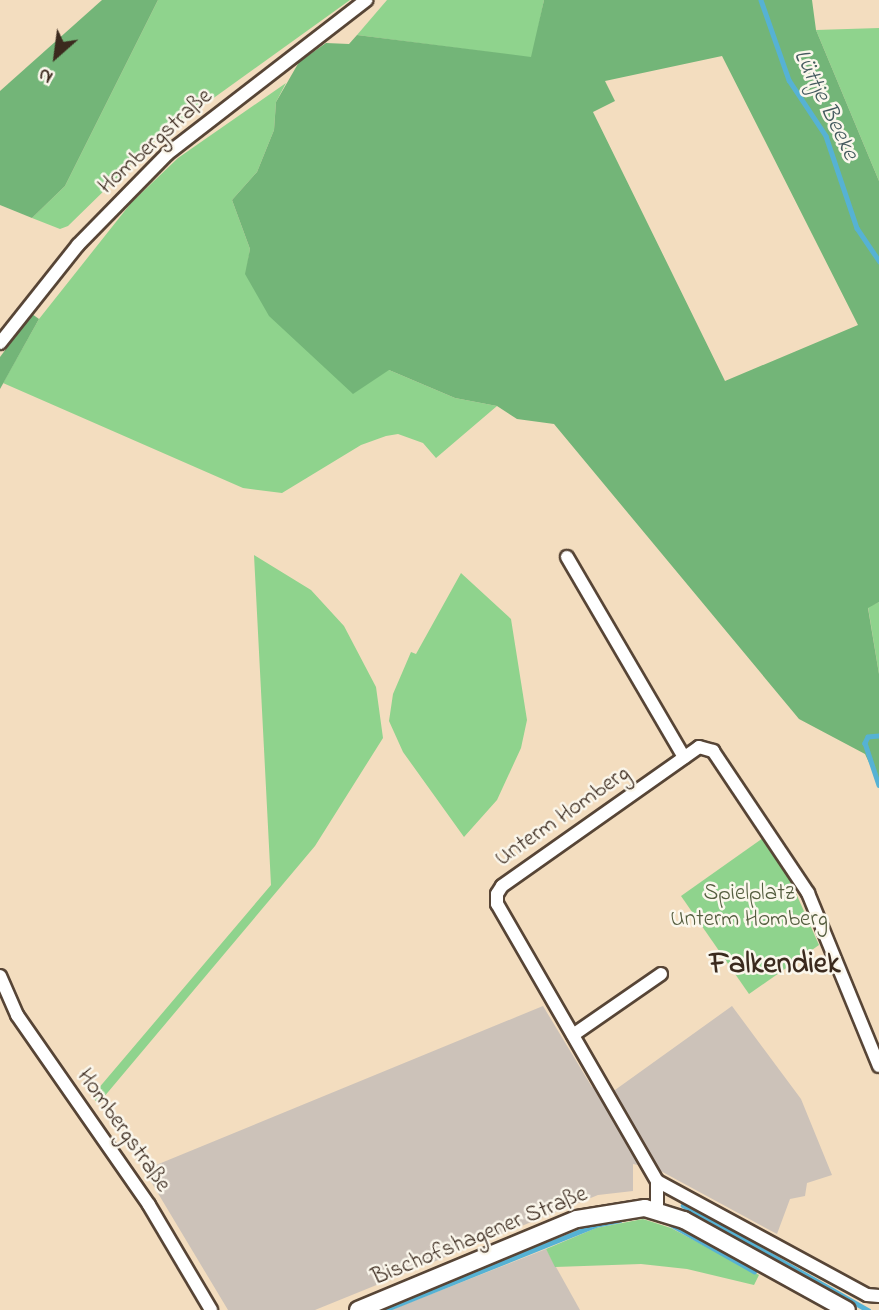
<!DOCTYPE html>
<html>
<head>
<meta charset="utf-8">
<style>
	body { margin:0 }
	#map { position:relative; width:879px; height:1310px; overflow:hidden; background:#f3ddbf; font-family:"Indie Flower",sans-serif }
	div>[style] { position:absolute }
	.industrial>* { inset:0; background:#ccc2b9 }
	.green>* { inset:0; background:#8fd38d }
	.forest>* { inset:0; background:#73b578 }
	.stream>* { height:4.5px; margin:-2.25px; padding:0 2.25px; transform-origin:2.25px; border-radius:2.25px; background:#56b2d4 }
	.roads { filter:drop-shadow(2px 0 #574536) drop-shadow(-2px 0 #574536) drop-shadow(0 2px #574536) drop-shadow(0 -2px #574536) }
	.minor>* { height:12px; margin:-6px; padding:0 6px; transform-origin:6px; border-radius:6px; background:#fff }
	.tertiary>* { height:16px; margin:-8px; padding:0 8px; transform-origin:8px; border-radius:8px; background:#fff }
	span { translate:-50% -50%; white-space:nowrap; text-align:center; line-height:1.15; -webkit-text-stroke:5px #fbf7ec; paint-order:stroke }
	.street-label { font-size:23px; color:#3b2a1e }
	.park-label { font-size:23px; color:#545d3f }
	.water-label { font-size:24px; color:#445a5e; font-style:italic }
	.district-label { font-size:30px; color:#3b2a1e; font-weight:700 }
	.north { position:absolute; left:21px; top:21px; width:70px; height:70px; -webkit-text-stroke:5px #fbf7ec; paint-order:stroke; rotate:208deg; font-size:19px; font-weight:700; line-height:28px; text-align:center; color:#3b2a1e }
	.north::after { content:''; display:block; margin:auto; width:24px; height:32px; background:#3b2a1e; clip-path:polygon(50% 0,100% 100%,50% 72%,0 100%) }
</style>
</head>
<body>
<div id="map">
	<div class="industrial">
		<div style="clip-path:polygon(543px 1006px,592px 1087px,615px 1090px,732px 1006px,801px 1099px,832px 1175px,807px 1183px,805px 1196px,790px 1199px,777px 1234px,657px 1169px,633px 1164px,633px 1191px,598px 1195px,315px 1310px,228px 1310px,144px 1170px)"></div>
		<div style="clip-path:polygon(546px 1249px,580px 1310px,391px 1310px)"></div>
	</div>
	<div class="green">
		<div style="clip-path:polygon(158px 0,350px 0,158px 138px,68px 226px,60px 229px,32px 218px,65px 186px)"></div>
		<div style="clip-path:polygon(387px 0,544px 0,532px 58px,357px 35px)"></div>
		<div style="clip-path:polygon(879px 28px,879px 181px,816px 30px)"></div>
		<div style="clip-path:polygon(286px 83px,276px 102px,274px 130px,257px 172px,232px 200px,250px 249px,246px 274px,389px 370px,455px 398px,497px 406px,436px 458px,423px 443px,398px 434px,386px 436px,361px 445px,282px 493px,243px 488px,3px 383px,39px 319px,131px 203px,178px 158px)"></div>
		<div style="clip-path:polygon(254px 555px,311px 590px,344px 626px,376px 687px,383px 738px,315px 846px,98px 1104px,92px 1096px,271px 885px)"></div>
		<div style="clip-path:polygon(461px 573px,511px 619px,527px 720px,521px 748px,497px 800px,464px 837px,403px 752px,389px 721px,393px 694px,411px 652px,416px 654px)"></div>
		<div style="clip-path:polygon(879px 602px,879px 674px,868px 607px)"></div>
		<div style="clip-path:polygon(763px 838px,791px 882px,819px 945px,749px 994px,681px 896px)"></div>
		<div style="clip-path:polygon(643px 1219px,671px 1228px,759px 1275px,754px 1285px,687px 1269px,641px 1264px,555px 1267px,546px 1249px,596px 1228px)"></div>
	</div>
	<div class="forest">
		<div style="clip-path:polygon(102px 0,158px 0,65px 186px,32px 218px,0 205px,0 91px)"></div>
		<div style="clip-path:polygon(evenodd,544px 0,812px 0,816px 30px,879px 181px,879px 602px,868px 608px,879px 674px,879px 784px,865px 754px,799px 719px,554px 424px,517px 419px,497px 406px,455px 398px,389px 370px,353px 394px,269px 316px,245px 274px,250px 249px,232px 200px,257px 172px,274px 130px,276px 102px,299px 62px,326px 43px,349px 44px,357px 35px,531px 57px,544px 0,722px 56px,858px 325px,725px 381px,593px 112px,615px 101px,605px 81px,722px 56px)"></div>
		<div style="clip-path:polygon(32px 314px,39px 319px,0 389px,0 357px)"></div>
	</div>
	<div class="stream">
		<div style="left:761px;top:0;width:85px;rotate:70.7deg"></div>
		<div style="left:789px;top:80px;width:67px;rotate:56.5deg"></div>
		<div style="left:826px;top:136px;width:97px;rotate:71.4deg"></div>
		<div style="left:857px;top:228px;width:40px;rotate:56deg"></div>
		<div style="left:879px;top:736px;width:11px;rotate:175deg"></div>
		<div style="left:868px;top:737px;width:7px;rotate:117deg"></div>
		<div style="left:865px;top:743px;width:44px;rotate:71.6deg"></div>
		<div style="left:683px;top:1205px;width:213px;rotate:29.6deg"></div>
		<div style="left:669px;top:1223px;width:98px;rotate:29.5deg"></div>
		<div style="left:384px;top:1310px;width:227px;rotate:-21.9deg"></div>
		<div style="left:595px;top:1225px;width:25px;rotate:-11deg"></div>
	</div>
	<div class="roads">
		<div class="minor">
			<div style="left:0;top:343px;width:125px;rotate:-51.5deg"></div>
			<div style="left:78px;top:245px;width:127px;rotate:-45.6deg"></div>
			<div style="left:167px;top:154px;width:252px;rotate:-37.7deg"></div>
			<div style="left:567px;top:557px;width:232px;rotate:59.7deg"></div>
			<div style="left:0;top:976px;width:43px;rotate:66.4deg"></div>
			<div style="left:17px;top:1015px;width:231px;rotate:55.2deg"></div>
			<div style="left:149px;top:1205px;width:122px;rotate:59.4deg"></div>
			<div style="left:573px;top:1035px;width:107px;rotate:-34.7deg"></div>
			<div style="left:657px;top:1181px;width:320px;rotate:-120deg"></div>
			<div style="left:497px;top:904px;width:10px;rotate:-90deg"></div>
			<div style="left:497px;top:894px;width:9px;rotate:-58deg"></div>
			<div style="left:502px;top:886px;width:241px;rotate:-35.2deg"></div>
			<div style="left:699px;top:747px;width:15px;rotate:16deg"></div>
			<div style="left:713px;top:751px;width:171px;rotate:56.2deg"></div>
			<div style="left:808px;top:893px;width:187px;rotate:67.7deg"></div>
			<div style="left:657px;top:1209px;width:28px;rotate:-90deg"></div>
			<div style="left:657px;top:1181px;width:239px;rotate:28.5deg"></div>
			<div style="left:867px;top:1295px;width:12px;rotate:5deg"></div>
		</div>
		<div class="tertiary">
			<div style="left:358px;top:1310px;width:237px;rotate:-22.6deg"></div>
			<div style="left:577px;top:1219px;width:69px;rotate:-9.2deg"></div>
			<div style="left:645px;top:1208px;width:41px;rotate:17.1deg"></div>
			<div style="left:684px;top:1220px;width:186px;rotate:28.9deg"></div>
		</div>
	</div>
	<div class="street-label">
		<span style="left:156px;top:142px;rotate:-42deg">Hombergstraße</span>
		<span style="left:563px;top:817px;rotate:-35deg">Unterm Homberg</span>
		<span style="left:123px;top:1131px;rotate:55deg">Hombergstraße</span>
		<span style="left:480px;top:1237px;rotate:-22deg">Bischofshagener Straße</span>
	</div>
	<div class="park-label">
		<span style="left:749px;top:907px">Spielplatz<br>Unterm Homberg</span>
	</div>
	<div class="water-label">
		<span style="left:825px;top:105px;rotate:64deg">Lüttje Beeke</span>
	</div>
	<div class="district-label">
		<span style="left:775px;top:965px">Falkendiek</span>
	</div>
	<div class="north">N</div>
</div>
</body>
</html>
